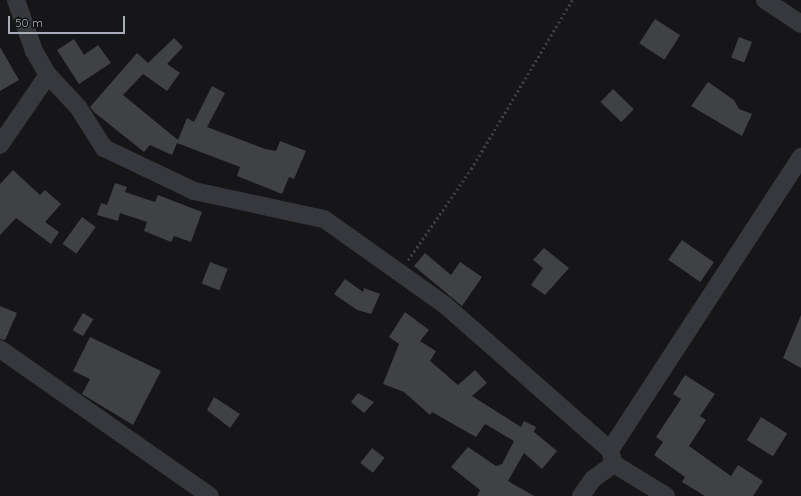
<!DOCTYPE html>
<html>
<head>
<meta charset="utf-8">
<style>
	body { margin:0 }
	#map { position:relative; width:801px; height:496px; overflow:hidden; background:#161618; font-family:Quicksand,sans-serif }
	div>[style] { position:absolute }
	.building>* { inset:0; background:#404145; transform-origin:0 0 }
	.path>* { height:2.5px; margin-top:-1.25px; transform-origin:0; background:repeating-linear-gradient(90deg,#3d3f44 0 2px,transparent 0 5px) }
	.minor>* { height:18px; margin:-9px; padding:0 9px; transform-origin:9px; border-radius:9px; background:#37383d }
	span { translate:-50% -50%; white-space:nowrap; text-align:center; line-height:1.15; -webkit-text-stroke:3px #111113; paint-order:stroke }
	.scale { position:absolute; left:8px; top:16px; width:117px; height:18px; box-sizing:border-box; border:2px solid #a8adb8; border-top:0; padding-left:5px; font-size:12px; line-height:14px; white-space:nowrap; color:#a8adb8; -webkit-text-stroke:3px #111113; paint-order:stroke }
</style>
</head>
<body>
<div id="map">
	<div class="building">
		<div style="left:655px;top:19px;width:30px;height:29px;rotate:33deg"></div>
		<div style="left:739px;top:37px;width:14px;height:22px;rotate:21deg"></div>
		<div style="clip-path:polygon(174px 38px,183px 47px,167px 64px,180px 73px,167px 91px,143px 74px,123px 95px,178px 140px,187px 118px,194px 122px,212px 86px,225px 93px,207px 127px,265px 149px,276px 151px,280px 141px,306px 151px,294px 179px,289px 177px,282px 194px,237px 176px,240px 167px,177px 143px,172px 155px,150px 145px,144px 152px,94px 112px,90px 107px,137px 53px,148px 63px)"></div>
		<div style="clip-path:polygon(74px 39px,84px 55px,98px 45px,111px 63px,79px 84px,57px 50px)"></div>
		<div style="clip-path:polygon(0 47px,19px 80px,0 91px)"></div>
		<div style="clip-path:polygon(708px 82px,734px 100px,739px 109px,752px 114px,742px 136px,691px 106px)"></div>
		<div style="left:613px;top:89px;width:29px;height:18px;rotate:44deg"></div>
		<div style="clip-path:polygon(13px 170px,40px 195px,45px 190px,61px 204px,45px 222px,59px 232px,51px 244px,16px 218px,0 235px,0 184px)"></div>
		<div style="clip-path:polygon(115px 183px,127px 187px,125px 192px,155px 202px,158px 195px,202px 212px,191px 242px,174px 236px,171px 242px,144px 231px,147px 222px,120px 213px,118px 221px,97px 215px,101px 203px,107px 205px)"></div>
		<div style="left:82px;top:217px;width:17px;height:33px;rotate:36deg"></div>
		<div style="left:682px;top:240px;width:39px;height:24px;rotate:35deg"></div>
		<div style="clip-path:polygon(544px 248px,569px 268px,545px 295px,531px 285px,543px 268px,533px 260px)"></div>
		<div style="clip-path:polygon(425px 253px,451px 275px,460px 262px,482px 277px,462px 306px,414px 266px)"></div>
		<div style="left:210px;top:262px;width:19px;height:23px;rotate:21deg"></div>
		<div style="clip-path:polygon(345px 279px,363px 292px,364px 288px,380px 294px,371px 314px,357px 310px,334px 294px)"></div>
		<div style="clip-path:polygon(0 306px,17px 313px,5px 340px,0 339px)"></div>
		<div style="clip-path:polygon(405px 312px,429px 330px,420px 341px,436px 351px,430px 361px,458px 385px,475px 370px,487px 383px,472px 396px,521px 427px,524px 421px,536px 427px,534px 432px,557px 451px,542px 469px,524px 453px,508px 481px,534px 496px,477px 496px,480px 490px,451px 467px,468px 447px,496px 466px,502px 464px,514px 441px,485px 424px,476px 437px,432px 412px,430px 415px,404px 392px,383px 384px,399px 344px,389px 337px)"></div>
		<div style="left:83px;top:313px;width:12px;height:20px;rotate:31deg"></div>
		<div style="clip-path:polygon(801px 315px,801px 368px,783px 358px)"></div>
		<div style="clip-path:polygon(90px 337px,161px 371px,133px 425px,82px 394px,90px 379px,73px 371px)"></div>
		<div style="clip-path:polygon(685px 375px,715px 394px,700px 416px,706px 420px,689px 446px,731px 476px,738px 465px,763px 481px,753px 496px,705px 496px,682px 482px,685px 477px,654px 455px,663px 442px,656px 437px,681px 399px,673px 394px)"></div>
		<div style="clip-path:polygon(358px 393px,374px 402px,364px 413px,351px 402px)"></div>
		<div style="clip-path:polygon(214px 397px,240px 414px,230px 428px,207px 410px)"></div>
		<div style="left:761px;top:417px;width:31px;height:27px;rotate:32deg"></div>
		<div style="left:372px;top:448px;width:16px;height:19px;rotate:38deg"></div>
	</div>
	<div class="path">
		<div style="left:408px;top:260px;width:111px;rotate:-55.3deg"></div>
		<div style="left:471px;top:169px;width:197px;rotate:-59.1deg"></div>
	</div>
	<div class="minor">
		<div style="left:16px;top:0;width:54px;rotate:70.6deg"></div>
		<div style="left:34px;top:51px;width:28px;rotate:60deg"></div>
		<div style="left:48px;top:75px;width:44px;rotate:46.8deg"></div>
		<div style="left:78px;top:107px;width:49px;rotate:57.6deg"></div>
		<div style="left:104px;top:148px;width:100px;rotate:25.5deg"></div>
		<div style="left:194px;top:191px;width:133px;rotate:12.2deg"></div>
		<div style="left:324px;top:219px;width:148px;rotate:35.4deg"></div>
		<div style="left:445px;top:305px;width:220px;rotate:41.3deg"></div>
		<div style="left:610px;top:450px;width:15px;rotate:74deg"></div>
		<div style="left:614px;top:464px;width:61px;rotate:31.6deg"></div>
		<div style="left:765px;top:0;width:43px;rotate:33.7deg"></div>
		<div style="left:0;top:145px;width:85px;rotate:-55.6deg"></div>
		<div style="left:0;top:349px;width:256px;rotate:35deg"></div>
		<div style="left:610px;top:450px;width:350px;rotate:-56.9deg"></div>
		<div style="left:581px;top:496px;width:21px;rotate:-55deg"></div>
		<div style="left:593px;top:479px;width:26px;rotate:-36deg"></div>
	</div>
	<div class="scale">50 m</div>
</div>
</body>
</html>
